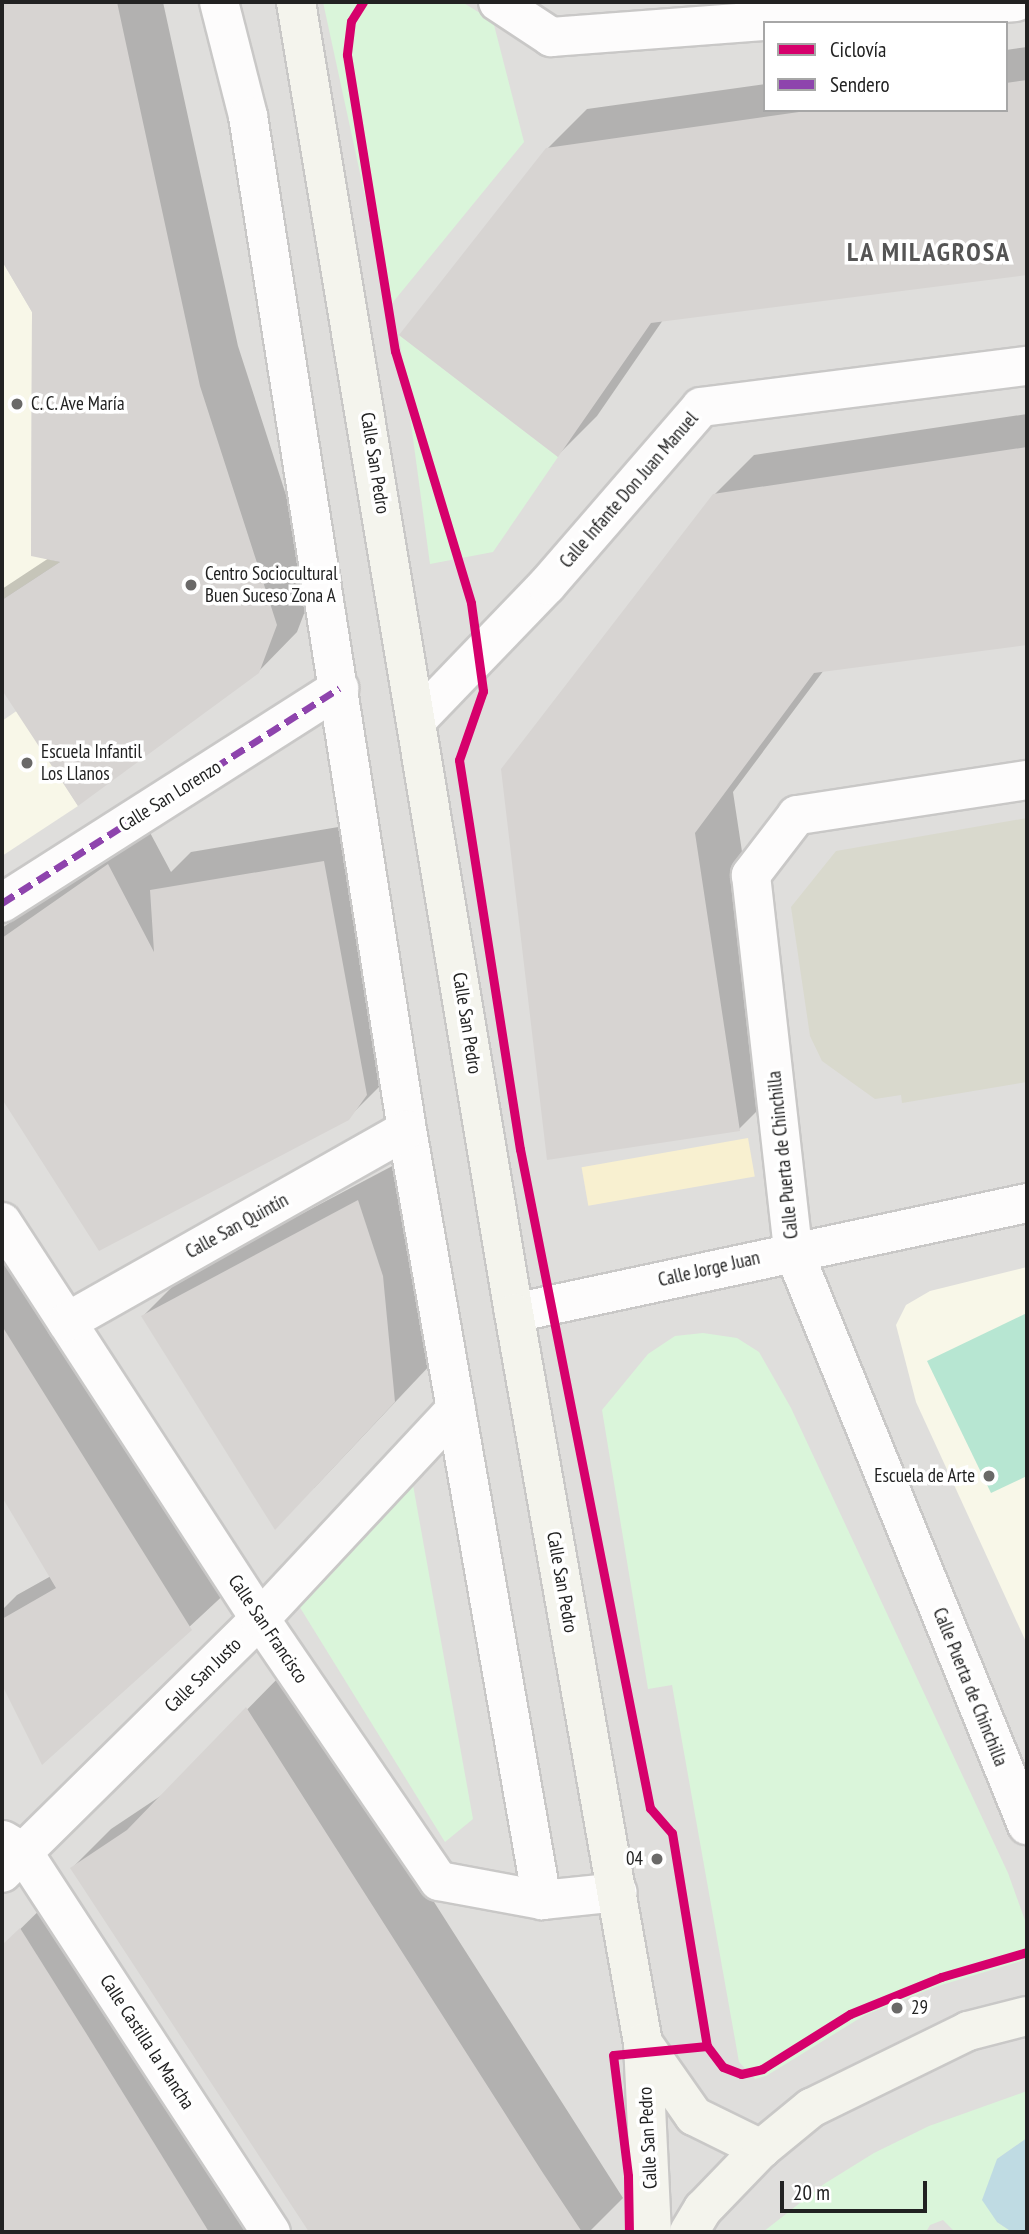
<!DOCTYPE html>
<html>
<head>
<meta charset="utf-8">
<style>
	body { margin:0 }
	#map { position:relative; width:1029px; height:2234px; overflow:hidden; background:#f0eeeb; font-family:"PT Sans Narrow",sans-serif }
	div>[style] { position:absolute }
	.residential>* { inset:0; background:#dfdedc }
	.education>* { inset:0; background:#f8f7e8 }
	.construction>* { inset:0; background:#d9d9cd }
	.sand>* { inset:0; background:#f8f0d0; transform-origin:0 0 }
	.park>* { inset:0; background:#daf5da }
	.pitch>* { inset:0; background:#b7e6d2 }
	.water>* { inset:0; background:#bfdbe3 }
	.shadow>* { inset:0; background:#0003 }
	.building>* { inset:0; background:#d7d4d2 }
	.roads { filter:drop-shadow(2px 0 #c9c8c7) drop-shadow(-2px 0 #c9c8c7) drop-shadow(0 2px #c9c8c7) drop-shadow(0 -2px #c9c8c7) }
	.pedestrian>* { height:38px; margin:-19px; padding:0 19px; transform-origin:19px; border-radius:19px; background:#fdfcfc }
	.minor>* { height:38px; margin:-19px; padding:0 19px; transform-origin:19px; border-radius:19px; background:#fdfcfc }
	.secondary>* { height:38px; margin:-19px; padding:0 19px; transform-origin:19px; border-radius:19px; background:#f4f4ed }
	.quiet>* { height:7px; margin-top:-3.5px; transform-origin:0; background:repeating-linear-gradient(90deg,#8e44ad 0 14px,transparent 0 21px) }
	.cycleway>* { height:9px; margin:-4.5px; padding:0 4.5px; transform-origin:4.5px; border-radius:4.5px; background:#d6006c }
	.dots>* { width:19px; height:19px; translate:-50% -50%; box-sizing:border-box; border:4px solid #fff; border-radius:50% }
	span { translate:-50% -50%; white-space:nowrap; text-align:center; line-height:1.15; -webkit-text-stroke:7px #fff; paint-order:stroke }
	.poi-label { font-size:19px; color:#222 }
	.left { translate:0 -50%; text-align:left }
	.right { translate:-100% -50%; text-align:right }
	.street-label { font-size:19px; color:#222 }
	.district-label { font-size:26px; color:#555; font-weight:700; letter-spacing:2px }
	.frame { position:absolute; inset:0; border:4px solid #222; pointer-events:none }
	.legend { position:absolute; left:763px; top:21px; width:245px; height:91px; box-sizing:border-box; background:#fff; border:2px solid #a7a7a7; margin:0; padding:9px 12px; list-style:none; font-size:21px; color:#222 }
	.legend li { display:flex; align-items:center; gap:14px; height:35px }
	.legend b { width:35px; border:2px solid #a7a7a7 }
	.scale { position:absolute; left:780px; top:2181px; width:147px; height:32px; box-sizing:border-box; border:4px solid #222; border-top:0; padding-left:9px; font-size:21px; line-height:24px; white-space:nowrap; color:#222; -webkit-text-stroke:5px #fff; paint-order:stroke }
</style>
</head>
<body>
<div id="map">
	<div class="residential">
		<div style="clip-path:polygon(evenodd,2px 2px,1027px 2px,1027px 2232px,2px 2232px,2px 2px,765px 23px,1006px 23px,1006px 110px,765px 110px,765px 23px)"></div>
	</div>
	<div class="education">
		<div style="clip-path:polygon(2px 261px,32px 312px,31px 555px,60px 562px,2px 600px)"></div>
		<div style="clip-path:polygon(18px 710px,78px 806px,2px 856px,2px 721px)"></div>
		<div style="clip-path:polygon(1027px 1267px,1027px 1644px,916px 1402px,896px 1325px,906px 1305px,930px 1291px)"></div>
	</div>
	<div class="construction">
		<div style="clip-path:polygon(1027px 818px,1027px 1082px,902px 1103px,901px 1095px,875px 1099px,822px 1061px,810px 1036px,791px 907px,836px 851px)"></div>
	</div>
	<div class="sand">
		<div style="left:748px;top:1138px;width:39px;height:169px;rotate:80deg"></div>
	</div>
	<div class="park">
		<div style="clip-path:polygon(323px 2px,462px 2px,493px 21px,524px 142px,389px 307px)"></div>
		<div style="clip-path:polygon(399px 335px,558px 457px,493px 552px,430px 564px)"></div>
		<div style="clip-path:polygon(703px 1333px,737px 1338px,759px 1352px,791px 1408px,1008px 1873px,1027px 1926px,1027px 1955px,1021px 1961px,938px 1986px,865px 2015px,766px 2076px,755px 2079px,739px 2062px,672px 1685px,648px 1689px,602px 1410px,648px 1354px,675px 1336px)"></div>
		<div style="clip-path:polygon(411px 1474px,473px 1819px,445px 1842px,296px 1601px)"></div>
		<div style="clip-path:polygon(1027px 2091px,1027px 2138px,997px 2159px,997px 2222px,1012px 2232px,955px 2232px,943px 2220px,930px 2225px,926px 2232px,763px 2232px,824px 2184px,874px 2153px,929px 2126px)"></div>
	</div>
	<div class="pitch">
		<div style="clip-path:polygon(1027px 1313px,1027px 1476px,991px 1493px,927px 1361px)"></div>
	</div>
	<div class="water">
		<div style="clip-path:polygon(1027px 2138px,1027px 2232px,1012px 2232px,997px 2222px,982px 2200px,997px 2159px)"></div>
	</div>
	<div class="shadow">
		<div style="clip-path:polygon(2px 2px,163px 2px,238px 346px,315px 585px,297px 632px,258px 672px,20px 709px,2px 687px,2px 589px,49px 558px,34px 311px,2px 257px)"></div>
		<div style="clip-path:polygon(1027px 47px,1027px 273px,663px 320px,597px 416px,558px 455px,547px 149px,587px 109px,765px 84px,765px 110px,1006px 110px,1006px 50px)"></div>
		<div style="clip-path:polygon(1027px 414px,1027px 643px,824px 670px,733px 792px,778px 1090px,739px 1129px,548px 1158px,714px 495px,754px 455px)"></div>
		<div style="clip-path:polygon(362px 823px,387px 1079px,347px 1119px,99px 1248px,2px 1096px,2px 928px,147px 827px,171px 872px,191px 852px)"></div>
		<div style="clip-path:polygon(398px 1163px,434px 1361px,314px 1488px,143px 1316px,182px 1277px)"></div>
		<div style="clip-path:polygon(2px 1225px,230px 1589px,43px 1763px,2px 1682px,2px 1610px,17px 1595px,51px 1576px,2px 1494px)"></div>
		<div style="clip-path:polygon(286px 1670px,623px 2198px,589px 2232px,312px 2232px,72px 1868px,111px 1829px,165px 1793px)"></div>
		<div style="clip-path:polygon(60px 1890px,272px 2232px,2px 2232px,2px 1947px)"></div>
	</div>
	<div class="building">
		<div style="clip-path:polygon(2px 2px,117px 2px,200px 386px,277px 625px,259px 673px,78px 806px,2px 690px,2px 600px,60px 562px,31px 556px,32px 312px,2px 261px)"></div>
		<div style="clip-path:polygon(1027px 80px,1027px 275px,651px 323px,558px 457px,399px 335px,546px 148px,813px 110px,1006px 110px,1006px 83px)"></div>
		<div style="clip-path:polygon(1027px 447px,1027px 645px,814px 673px,695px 833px,740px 1131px,547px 1160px,501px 769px,713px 494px)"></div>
		<div style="clip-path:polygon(324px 861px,367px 1095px,349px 1120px,99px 1251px,2px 1099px,2px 938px,108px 864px,154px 952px,150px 890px)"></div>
		<div style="clip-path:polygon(358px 1200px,383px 1276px,395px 1402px,275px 1530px,141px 1316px)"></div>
		<div style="clip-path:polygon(2px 1326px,192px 1630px,42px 1765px,2px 1685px,2px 1619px,56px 1588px,2px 1497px)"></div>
		<div style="clip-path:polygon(246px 1707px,541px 2170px,582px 2232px,309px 2232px,70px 1868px,127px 1830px)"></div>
		<div style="clip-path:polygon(20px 1928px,86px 2033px,209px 2232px,2px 2232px,2px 1945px)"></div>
	</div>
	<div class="roads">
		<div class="pedestrian">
			<div style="left:2px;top:903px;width:400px;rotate:-32.5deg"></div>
		</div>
		<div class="minor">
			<div style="left:219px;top:2px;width:118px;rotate:75.7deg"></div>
			<div style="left:248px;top:116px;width:1026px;rotate:81.09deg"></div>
			<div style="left:407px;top:1130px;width:782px;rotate:80.06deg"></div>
			<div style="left:498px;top:2px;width:64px;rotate:33.4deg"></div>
			<div style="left:551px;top:37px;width:466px;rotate:-4.3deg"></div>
			<div style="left:417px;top:720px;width:187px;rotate:-46.1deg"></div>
			<div style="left:547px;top:585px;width:235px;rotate:-49.1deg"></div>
			<div style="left:701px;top:407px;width:329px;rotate:-7.2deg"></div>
			<div style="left:1027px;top:780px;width:233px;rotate:171.3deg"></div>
			<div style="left:797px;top:815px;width:76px;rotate:127.5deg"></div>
			<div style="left:751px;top:875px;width:377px;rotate:83.6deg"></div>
			<div style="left:793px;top:1250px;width:621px;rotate:67.86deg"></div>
			<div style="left:2px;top:1222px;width:473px;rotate:57deg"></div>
			<div style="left:260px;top:1619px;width:317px;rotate:55.7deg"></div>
			<div style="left:439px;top:1881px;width:105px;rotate:10.5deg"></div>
			<div style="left:542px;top:1900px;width:76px;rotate:-6deg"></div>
			<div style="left:514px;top:1313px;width:525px;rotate:-12.1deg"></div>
			<div style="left:67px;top:1322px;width:390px;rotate:-29.5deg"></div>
			<div style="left:3px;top:1840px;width:23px;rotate:31deg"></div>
			<div style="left:23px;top:1852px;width:454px;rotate:56.9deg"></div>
			<div style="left:2px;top:1873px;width:362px;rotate:-44.6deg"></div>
			<div style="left:260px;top:1619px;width:287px;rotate:-47deg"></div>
		</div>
		<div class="secondary">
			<div style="left:296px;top:2px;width:1329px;rotate:80.56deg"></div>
			<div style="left:514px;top:1313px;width:741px;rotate:79.98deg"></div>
			<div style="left:643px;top:2043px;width:189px;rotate:87.3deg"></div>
			<div style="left:643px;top:2043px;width:89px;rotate:55.1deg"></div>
			<div style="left:694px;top:2116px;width:75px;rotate:26.2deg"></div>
			<div style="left:689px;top:2232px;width:27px;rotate:-59deg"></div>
			<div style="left:703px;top:2209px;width:83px;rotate:-46deg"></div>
			<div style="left:761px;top:2149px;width:65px;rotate:-39.4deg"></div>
			<div style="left:811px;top:2108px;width:175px;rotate:-26.1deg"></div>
			<div style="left:968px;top:2031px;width:61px;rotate:-14.3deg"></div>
		</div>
	</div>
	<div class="quiet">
		<div style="left:2px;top:903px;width:400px;rotate:-32.5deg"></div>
	</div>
	<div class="cycleway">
		<div style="left:363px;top:2px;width:22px;rotate:122deg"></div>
		<div style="left:351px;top:21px;width:34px;rotate:97deg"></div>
		<div style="left:347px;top:55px;width:300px;rotate:80.8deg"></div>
		<div style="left:395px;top:351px;width:263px;rotate:73.2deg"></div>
		<div style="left:471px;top:603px;width:89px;rotate:82.2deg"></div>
		<div style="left:483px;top:691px;width:73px;rotate:109.2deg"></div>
		<div style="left:459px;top:760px;width:394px;rotate:81.1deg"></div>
		<div style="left:520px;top:1149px;width:672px;rotate:78.84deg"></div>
		<div style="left:650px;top:1808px;width:33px;rotate:49deg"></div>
		<div style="left:672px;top:1833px;width:216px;rotate:80.7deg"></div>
		<div style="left:707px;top:2046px;width:94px;rotate:174.5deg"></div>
		<div style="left:613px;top:2055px;width:122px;rotate:82.9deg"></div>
		<div style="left:628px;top:2176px;width:56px;rotate:89deg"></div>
		<div style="left:707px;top:2046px;width:26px;rotate:53deg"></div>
		<div style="left:723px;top:2067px;width:19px;rotate:21deg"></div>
		<div style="left:741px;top:2074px;width:22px;rotate:-13deg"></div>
		<div style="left:762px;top:2069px;width:104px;rotate:-32deg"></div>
		<div style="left:850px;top:2014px;width:98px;rotate:-22.1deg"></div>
		<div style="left:941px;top:1977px;width:90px;rotate:-16.2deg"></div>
	</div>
	<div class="dots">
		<div style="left:17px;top:404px;background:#6a6968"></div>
		<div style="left:191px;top:585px;background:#6a6968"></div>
		<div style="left:27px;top:763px;background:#6a6968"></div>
		<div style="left:989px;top:1476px;background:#6a6968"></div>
		<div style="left:657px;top:1859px;background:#6a6968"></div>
		<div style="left:897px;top:2008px;background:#6a6968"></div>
	</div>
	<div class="poi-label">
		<span class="left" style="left:31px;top:404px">C. C. Ave María</span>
		<span class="left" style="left:205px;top:585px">Centro Sociocultural<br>Buen Suceso Zona A</span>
		<span class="left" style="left:41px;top:763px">Escuela Infantil<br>Los Llanos</span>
		<span class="right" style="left:975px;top:1476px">Escuela de Arte</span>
		<span class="right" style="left:643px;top:1859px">04</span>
		<span class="left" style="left:911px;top:2008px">29</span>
	</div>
	<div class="street-label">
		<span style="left:375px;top:463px;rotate:81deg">Calle San Pedro</span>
		<span style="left:629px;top:490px;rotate:-49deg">Calle Infante Don Juan Manuel</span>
		<span style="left:170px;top:796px;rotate:-32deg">Calle San Lorenzo</span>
		<span style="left:467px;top:1023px;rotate:81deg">Calle San Pedro</span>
		<span style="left:783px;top:1155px;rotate:-96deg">Calle Puerta de Chinchilla</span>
		<span style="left:237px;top:1226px;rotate:-29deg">Calle San Quintín</span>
		<span style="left:709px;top:1269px;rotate:-13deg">Calle Jorge Juan</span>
		<span style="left:562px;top:1582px;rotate:80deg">Calle San Pedro</span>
		<span style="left:268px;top:1629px;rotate:56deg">Calle San Francisco</span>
		<span style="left:203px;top:1675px;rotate:-44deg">Calle San Justo</span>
		<span style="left:970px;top:1687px;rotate:68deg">Calle Puerta de Chinchilla</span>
		<span style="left:147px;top:2042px;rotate:57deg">Calle Castilla la Mancha</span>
		<span style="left:648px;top:2138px;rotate:-93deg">Calle San Pedro</span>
	</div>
	<div class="district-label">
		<span style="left:929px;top:252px">LA MILAGROSA</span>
	</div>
	<div class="frame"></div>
	<ul class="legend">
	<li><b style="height:9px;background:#d6006c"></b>Ciclovía</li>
	<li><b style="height:9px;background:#8e44ad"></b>Sendero</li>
	</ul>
	<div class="scale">20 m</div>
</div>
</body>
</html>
